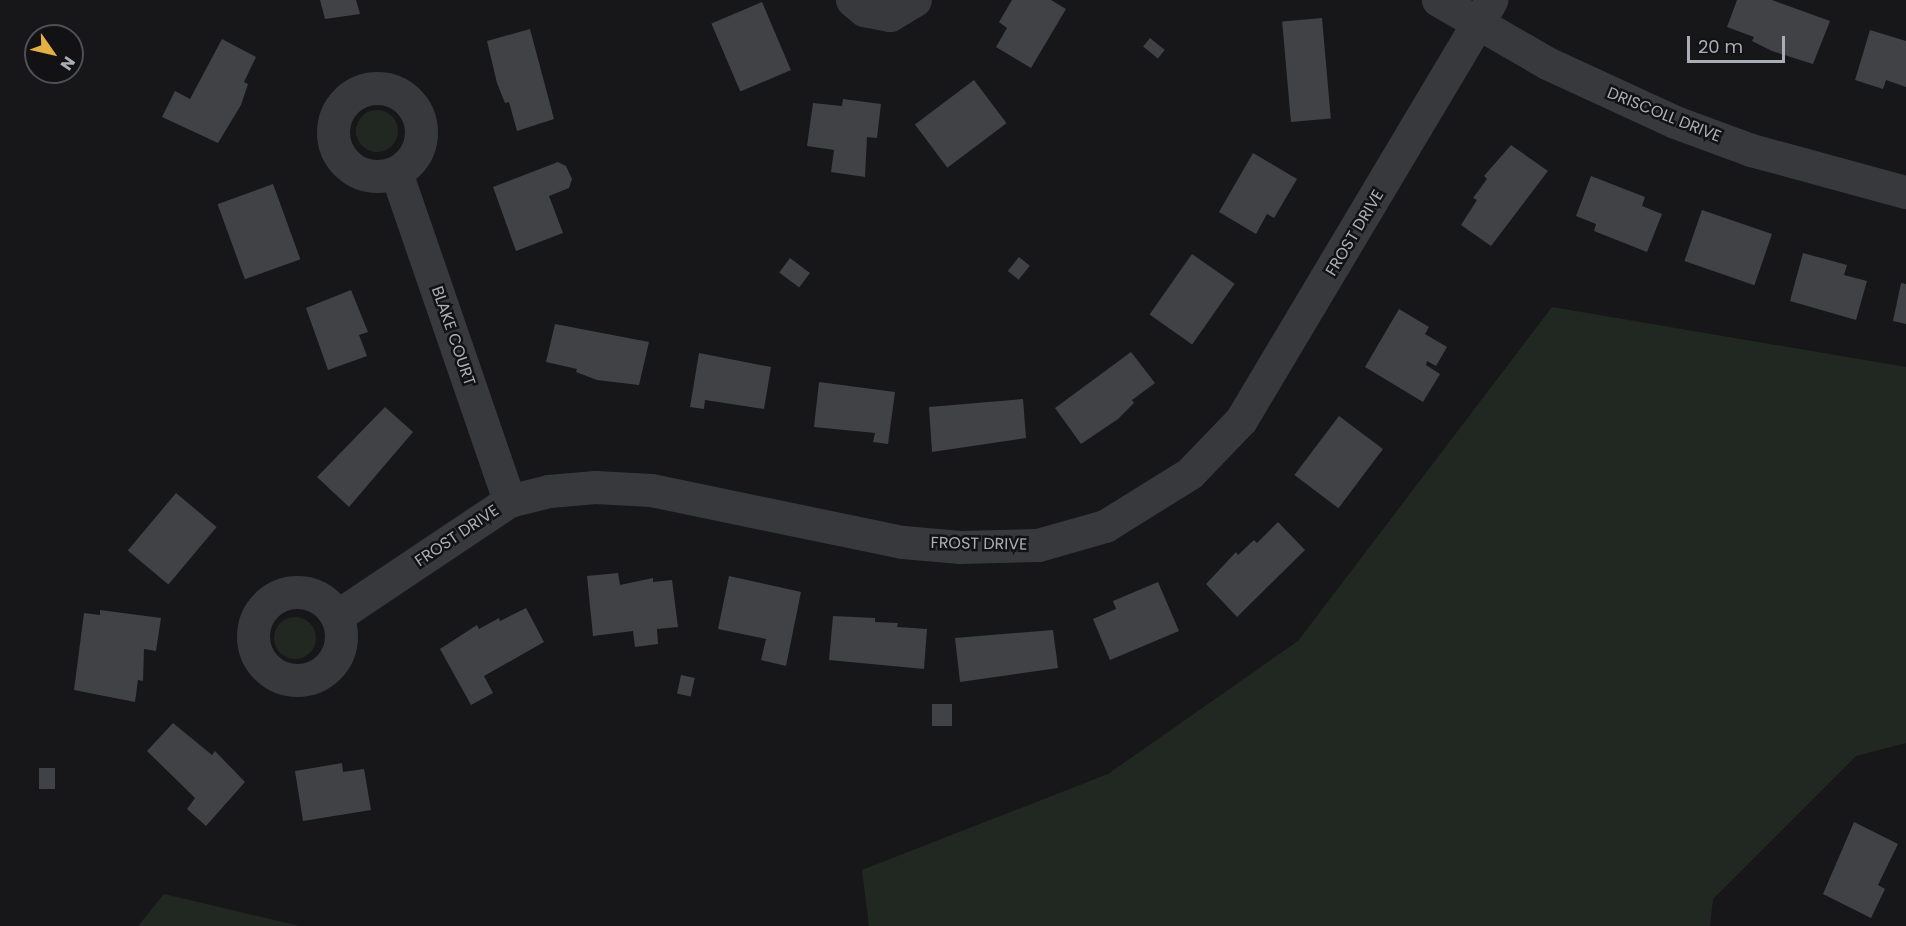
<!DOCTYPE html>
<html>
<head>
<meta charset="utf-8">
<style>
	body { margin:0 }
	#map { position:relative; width:1906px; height:926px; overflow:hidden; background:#171719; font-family:Poppins,sans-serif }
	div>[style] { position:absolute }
	.green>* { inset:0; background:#212822 }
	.round { border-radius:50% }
	.building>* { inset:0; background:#414246; transform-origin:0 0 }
	.minor>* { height:33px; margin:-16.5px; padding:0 16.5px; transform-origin:16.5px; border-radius:16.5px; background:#38393d }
	.minor>.ring { margin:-16.5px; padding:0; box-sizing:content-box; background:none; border:33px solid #38393d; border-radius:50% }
	span { translate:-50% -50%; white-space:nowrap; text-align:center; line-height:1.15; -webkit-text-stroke:5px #121214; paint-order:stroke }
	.street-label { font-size:16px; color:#aaaeb7 }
	.north { position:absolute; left:24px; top:24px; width:60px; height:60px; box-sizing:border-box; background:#121214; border:2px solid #4f5055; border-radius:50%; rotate:124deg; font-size:16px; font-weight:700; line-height:24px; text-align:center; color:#aaaeb7 }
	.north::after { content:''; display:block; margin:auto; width:21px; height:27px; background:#e4b044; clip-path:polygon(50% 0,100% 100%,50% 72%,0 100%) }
	.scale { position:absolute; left:1687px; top:36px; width:98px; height:27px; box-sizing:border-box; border:3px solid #aaaeb7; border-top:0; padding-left:8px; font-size:18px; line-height:21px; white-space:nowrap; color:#aaaeb7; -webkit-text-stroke:4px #121214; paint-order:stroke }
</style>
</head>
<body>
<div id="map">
	<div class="green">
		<div class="round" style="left:356px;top:110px;width:42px;height:42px"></div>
		<div style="clip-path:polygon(1552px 307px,1906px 367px,1906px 743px,1856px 756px,1713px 899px,1710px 926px,869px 926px,862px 870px,1108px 774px,1298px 641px)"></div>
		<div class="round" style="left:274px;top:617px;width:42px;height:42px"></div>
		<div style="clip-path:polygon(164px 894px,300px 926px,138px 926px)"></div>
	</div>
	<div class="building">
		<div style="clip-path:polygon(320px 0,356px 0,360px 14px,325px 19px)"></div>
		<div style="clip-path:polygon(1012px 0,1051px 0,1066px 9px,1031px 68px,996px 47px,1007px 28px,999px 22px)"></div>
		<div style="clip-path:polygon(1737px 0,1772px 0,1830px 21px,1813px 64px,1772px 51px,1752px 41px,1754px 37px,1727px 27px)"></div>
		<div style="left:762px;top:2px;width:74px;height:55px;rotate:67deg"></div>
		<div style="left:1322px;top:18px;width:101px;height:40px;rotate:85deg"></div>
		<div style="clip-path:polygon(530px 29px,554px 119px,517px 131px,509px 102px,505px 103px,497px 83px,487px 41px)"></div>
		<div style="clip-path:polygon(1870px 30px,1906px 41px,1906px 87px,1886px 80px,1883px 89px,1855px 80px)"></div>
		<div style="left:1150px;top:38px;width:19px;height:11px;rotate:39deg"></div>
		<div style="clip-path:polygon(222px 39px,256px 57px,244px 82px,248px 84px,241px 105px,218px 143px,162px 117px,175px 91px,190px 99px)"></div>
		<div style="left:974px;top:80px;width:54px;height:74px;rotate:53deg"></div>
		<div style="clip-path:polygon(843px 99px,881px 104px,877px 138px,867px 137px,865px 177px,831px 172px,834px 150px,807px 146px,813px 103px,842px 106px)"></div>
		<div style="clip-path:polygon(1511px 145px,1548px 171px,1491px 246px,1461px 225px,1477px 200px,1473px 198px,1487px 179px,1484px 176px)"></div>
		<div style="clip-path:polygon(1253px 153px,1297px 179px,1274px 218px,1267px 214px,1256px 234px,1219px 212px)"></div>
		<div style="clip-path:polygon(558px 162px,566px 166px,572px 179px,569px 188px,549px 196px,563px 233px,516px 251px,493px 187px)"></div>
		<div style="clip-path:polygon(1591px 176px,1645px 197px,1642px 206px,1662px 214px,1647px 252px,1594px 231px,1596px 224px,1576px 216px)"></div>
		<div style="left:273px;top:184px;width:80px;height:59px;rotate:70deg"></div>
		<div style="left:1702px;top:210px;width:74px;height:54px;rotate:19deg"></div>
		<div style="clip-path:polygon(1803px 253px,1847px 265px,1844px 275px,1867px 281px,1856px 320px,1790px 301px)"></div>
		<div style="left:1192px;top:254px;width:52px;height:74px;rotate:35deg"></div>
		<div style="left:1019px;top:257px;width:14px;height:18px;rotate:39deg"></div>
		<div style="left:790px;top:258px;width:25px;height:18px;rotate:37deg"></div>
		<div style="clip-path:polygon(1901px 283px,1906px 284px,1906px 324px,1893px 321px)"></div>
		<div style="clip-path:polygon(351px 290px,368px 332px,359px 335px,367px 356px,328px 370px,306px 308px)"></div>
		<div style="clip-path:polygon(1399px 309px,1429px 327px,1425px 334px,1447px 347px,1436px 366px,1427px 361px,1426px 365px,1440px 374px,1423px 402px,1365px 367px)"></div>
		<div style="clip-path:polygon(555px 324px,649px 342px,639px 385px,597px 380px,576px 372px,577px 369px,546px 362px)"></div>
		<div style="clip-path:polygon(1131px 352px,1155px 383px,1132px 400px,1134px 403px,1118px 419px,1081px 444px,1055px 408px)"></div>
		<div style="clip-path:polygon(699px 353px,771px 367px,764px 409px,705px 400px,704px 409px,690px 407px)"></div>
		<div style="clip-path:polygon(819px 382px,895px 392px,888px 444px,873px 442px,875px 433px,814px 427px)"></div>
		<div style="clip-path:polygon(1023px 399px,1026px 438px,932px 452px,929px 407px)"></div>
		<div style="clip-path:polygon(385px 407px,413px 432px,349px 507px,317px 477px)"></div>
		<div style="left:1339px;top:416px;width:55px;height:74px;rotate:37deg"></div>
		<div style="left:176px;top:493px;width:53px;height:75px;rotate:40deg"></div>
		<div style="clip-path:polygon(1278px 522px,1305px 550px,1237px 617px,1206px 584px,1236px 552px,1238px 555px,1254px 540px,1257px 543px)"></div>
		<div style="clip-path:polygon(618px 573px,620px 585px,653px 578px,653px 582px,672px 580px,678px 627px,657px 629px,658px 644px,635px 647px,633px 631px,593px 636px,587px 576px)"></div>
		<div style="clip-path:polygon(729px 576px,801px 592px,786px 666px,761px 660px,766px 639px,718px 629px)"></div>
		<div style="clip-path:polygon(1158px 582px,1179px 631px,1110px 660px,1093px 619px,1116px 609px,1113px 601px)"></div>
		<div style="clip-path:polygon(526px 608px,544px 642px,484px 676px,493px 693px,471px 705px,440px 649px,477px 625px,479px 629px,499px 618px,500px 621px)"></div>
		<div style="clip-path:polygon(100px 610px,161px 618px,156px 651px,144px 649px,143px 681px,138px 680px,135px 702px,74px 690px,84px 613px,100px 615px)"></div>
		<div style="clip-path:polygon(833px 616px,875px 618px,875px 622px,898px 623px,897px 627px,927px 629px,924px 669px,829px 660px)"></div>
		<div style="clip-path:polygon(1053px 630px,1058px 668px,960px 682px,955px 638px)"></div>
		<div style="left:681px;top:675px;width:14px;height:19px;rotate:12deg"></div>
		<div style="left:932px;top:704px;width:20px;height:22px"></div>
		<div style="clip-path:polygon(173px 723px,212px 755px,215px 751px,245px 782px,206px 826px,187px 809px,195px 798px,147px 751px)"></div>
		<div style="clip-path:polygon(342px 763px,343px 772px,364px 769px,371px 810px,303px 821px,295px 771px)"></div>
		<div style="left:39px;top:768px;width:16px;height:21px"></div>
		<div style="clip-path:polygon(1854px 822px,1898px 844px,1878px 885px,1885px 889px,1871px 918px,1823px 894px)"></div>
	</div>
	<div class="minor">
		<div style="left:852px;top:0;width:16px;rotate:40deg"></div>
		<div style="left:864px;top:10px;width:26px;rotate:11deg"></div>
		<div style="left:890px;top:15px;width:29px;rotate:-31deg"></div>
		<div style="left:1438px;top:0;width:126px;rotate:30deg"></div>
		<div style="left:1547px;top:63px;width:141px;rotate:24.7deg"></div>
		<div style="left:1675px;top:122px;width:81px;rotate:20.2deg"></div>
		<div style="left:1751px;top:150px;width:161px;rotate:15.2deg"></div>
		<div class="ring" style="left:333px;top:88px;width:55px;height:55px"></div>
		<div style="left:396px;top:172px;width:348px;rotate:71deg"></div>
		<div class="ring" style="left:253px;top:592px;width:55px;height:55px"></div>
		<div style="left:337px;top:616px;width:207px;rotate:-33.8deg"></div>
		<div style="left:509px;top:501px;width:41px;rotate:-14deg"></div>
		<div style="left:549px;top:491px;width:46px;rotate:-5deg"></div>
		<div style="left:595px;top:487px;width:56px;rotate:3.1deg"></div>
		<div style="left:651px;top:490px;width:257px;rotate:11.7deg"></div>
		<div style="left:903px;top:542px;width:57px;rotate:5deg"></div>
		<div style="left:960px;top:547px;width:78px;rotate:-1.5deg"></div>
		<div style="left:1038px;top:545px;width:70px;rotate:-15.8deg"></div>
		<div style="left:1105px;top:526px;width:100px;rotate:-31.9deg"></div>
		<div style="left:1190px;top:473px;width:74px;rotate:-46.1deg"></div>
		<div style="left:1241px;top:420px;width:489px;rotate:-59.2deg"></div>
	</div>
	<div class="street-label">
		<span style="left:1664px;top:115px;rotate:22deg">DRISCOLL DRIVE</span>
		<span style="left:1355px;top:233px;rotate:-59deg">FROST DRIVE</span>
		<span style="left:453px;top:336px;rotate:71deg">BLAKE COURT</span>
		<span style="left:457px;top:536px;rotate:-34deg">FROST DRIVE</span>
		<span style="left:979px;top:544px;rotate:1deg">FROST DRIVE</span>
	</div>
	<div class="north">N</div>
	<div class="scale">20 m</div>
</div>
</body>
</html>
